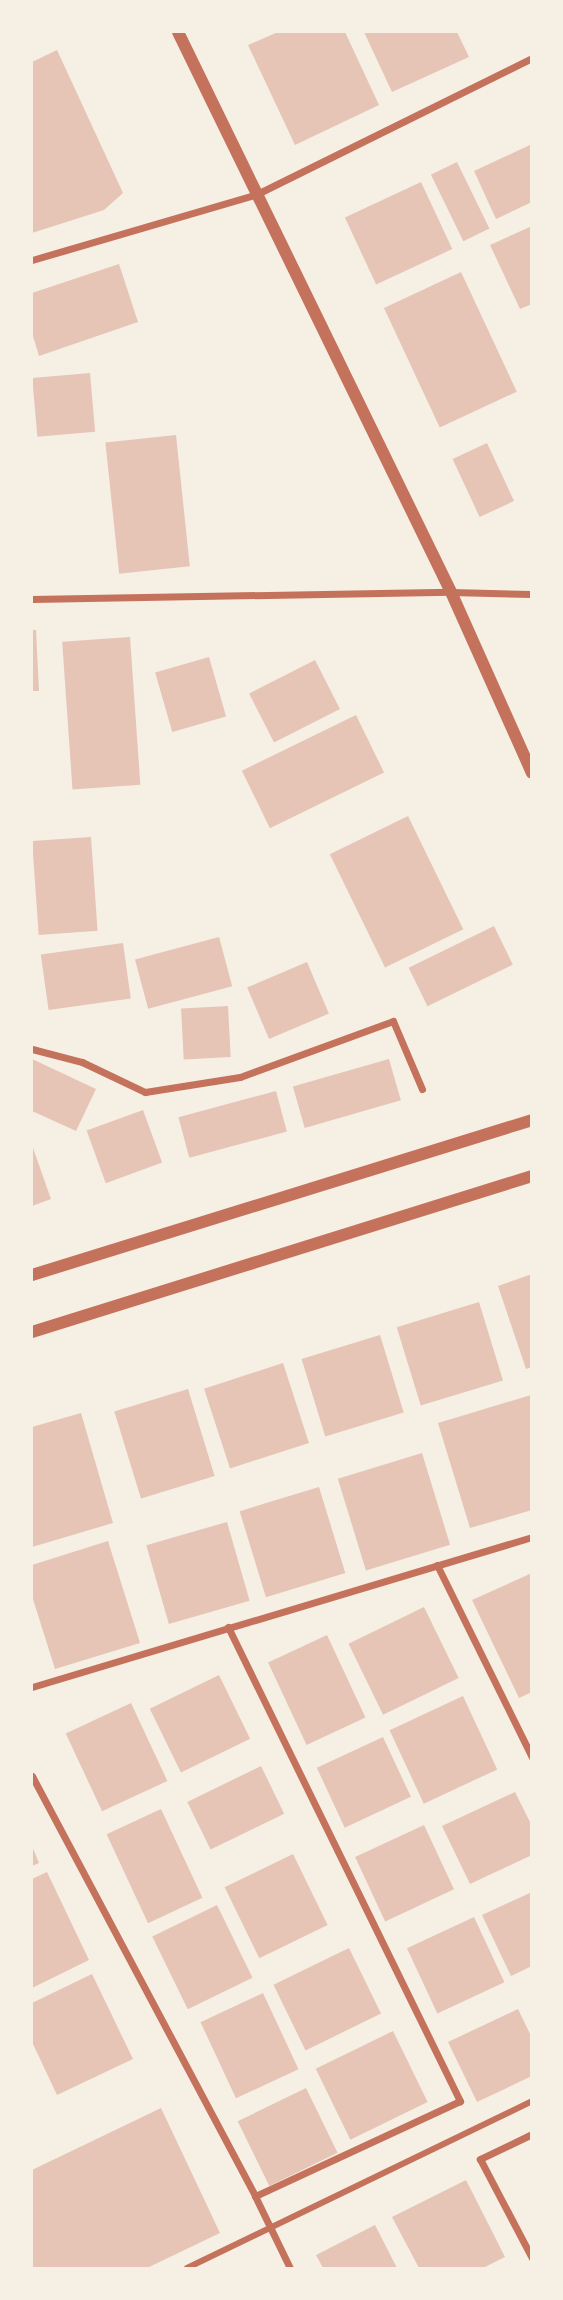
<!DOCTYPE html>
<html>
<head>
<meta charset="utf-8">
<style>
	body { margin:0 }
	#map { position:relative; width:563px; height:2300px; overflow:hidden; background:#f6efe4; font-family:"Exo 2",sans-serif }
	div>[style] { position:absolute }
	.building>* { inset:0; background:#e6c5b7; transform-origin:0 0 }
	.pedestrian>* { height:6px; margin:-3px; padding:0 3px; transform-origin:3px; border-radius:3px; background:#c5725c }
	.minor>* { height:7px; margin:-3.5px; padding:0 3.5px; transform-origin:3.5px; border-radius:3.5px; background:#c5725c }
	.tertiary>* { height:12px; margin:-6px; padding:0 6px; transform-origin:6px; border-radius:6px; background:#c5725c }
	span { translate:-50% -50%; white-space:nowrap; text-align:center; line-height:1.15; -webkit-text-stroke:7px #f6efe4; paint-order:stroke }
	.frame { position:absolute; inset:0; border:33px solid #f6efe4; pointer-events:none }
</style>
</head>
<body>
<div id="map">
	<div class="building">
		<div style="clip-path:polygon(278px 32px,345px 32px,379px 105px,295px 145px,248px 45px)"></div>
		<div style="clip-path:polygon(364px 32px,457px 32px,469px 57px,392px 92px)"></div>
		<div style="clip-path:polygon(57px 50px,123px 193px,104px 210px,32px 233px,32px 62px)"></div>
		<div style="clip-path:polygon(532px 144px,532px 202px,496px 219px,474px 171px)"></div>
		<div style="left:457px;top:162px;width:74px;height:29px;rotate:64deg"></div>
		<div style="left:421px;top:182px;width:74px;height:84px;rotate:65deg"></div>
		<div style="clip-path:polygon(532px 226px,532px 304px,520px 309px,490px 245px)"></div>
		<div style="clip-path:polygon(119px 264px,138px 322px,39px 356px,32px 333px,32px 293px)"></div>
		<div style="left:461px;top:272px;width:132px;height:85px;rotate:65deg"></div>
		<div style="left:90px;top:373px;width:59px;height:58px;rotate:85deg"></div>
		<div style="left:176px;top:435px;width:132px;height:71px;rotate:84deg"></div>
		<div style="left:487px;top:443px;width:64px;height:38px;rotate:65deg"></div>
		<div style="clip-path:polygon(32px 630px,36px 630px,39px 691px,32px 691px)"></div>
		<div style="left:130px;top:637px;width:148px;height:68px;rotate:86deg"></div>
		<div style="left:209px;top:657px;width:62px;height:56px;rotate:74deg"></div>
		<div style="left:315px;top:660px;width:55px;height:74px;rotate:63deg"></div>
		<div style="left:356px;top:715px;width:64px;height:127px;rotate:64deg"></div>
		<div style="left:408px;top:816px;width:126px;height:87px;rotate:64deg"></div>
		<div style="left:91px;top:837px;width:94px;height:59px;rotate:86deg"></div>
		<div style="left:494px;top:926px;width:43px;height:95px;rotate:64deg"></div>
		<div style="left:219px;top:937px;width:51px;height:87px;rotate:75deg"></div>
		<div style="left:123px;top:943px;width:56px;height:83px;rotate:82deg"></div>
		<div style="left:307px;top:962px;width:56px;height:65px;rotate:67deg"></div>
		<div style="left:228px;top:1006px;width:51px;height:47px;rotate:87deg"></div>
		<div style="clip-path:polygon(32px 1059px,96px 1089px,76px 1131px,32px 1111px)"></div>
		<div style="left:389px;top:1059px;width:43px;height:100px;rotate:74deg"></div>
		<div style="left:276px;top:1091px;width:42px;height:101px;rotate:75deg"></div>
		<div style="left:143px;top:1110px;width:56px;height:60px;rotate:70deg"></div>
		<div style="clip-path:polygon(32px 1145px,51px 1199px,32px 1206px)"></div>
		<div style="clip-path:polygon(532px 1274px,532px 1367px,526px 1369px,498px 1286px)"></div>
		<div style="left:479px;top:1302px;width:82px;height:86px;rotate:73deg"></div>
		<div style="left:380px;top:1335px;width:81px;height:82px;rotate:73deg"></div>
		<div style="left:283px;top:1363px;width:84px;height:83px;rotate:72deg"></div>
		<div style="left:188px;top:1389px;width:91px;height:77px;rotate:73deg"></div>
		<div style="clip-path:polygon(531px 1395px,532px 1510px,470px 1528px,438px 1423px)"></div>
		<div style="clip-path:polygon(81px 1413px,113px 1523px,32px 1547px,32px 1427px)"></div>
		<div style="left:422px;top:1453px;width:96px;height:88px;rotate:73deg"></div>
		<div style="left:319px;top:1487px;width:90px;height:83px;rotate:73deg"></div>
		<div style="left:227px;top:1522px;width:82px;height:84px;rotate:74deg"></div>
		<div style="clip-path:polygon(108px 1541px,140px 1643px,55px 1669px,32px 1596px,32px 1565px)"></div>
		<div style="clip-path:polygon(532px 1573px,532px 1692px,519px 1698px,472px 1600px)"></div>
		<div style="left:424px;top:1607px;width:79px;height:84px;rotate:64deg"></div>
		<div style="left:327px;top:1635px;width:91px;height:65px;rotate:65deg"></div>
		<div style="left:219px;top:1675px;width:71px;height:77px;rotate:64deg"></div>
		<div style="left:463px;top:1696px;width:81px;height:81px;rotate:65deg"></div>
		<div style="left:131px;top:1703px;width:86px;height:72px;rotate:65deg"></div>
		<div style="left:383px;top:1737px;width:66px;height:73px;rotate:65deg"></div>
		<div style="left:261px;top:1766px;width:53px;height:82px;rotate:64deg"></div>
		<div style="clip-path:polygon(515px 1792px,532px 1826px,532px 1855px,470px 1884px,442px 1826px)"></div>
		<div style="left:161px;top:1809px;width:98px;height:60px;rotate:65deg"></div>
		<div style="left:424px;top:1825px;width:71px;height:76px;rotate:65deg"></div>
		<div style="clip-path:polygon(32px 1846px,39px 1863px,32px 1866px)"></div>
		<div style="left:293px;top:1854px;width:79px;height:76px;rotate:64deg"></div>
		<div style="clip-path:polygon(47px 1872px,89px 1960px,32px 1988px,32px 1879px)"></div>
		<div style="clip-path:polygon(532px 1892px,532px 1966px,511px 1976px,482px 1915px)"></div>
		<div style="left:217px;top:1905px;width:81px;height:72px;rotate:64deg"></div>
		<div style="left:474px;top:1917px;width:72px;height:74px;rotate:65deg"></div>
		<div style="left:349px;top:1948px;width:73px;height:84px;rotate:64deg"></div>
		<div style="clip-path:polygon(92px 1974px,133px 2059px,57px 2095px,32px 2042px,32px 2003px)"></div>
		<div style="left:263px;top:1993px;width:84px;height:69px;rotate:65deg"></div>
		<div style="clip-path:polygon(518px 2009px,532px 2038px,532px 2076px,477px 2102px,448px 2042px)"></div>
		<div style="left:393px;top:2031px;width:79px;height:86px;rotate:64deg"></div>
		<div style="left:306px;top:2088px;width:72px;height:76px;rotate:64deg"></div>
		<div style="clip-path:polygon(161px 2108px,220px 2233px,147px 2268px,33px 2268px,32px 2170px)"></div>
		<div style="clip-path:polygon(466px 2180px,505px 2257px,483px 2268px,419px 2268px,392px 2217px)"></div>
		<div style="clip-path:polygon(375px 2225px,397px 2268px,323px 2268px,316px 2255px)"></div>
	</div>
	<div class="pedestrian">
		<div style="left:187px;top:2268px;width:383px;rotate:-25.8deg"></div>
	</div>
	<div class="minor">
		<div style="left:32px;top:260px;width:234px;rotate:-16.3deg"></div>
		<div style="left:257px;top:194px;width:307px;rotate:-26.3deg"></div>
		<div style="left:32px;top:599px;width:419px;rotate:-1deg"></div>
		<div style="left:451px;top:592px;width:81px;rotate:1.4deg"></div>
		<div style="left:32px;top:1049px;width:52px;rotate:14.6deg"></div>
		<div style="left:82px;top:1062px;width:70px;rotate:25.5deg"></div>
		<div style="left:145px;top:1092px;width:96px;rotate:-9deg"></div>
		<div style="left:240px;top:1077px;width:163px;rotate:-20.1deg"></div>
		<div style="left:393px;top:1021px;width:74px;rotate:66.9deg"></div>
		<div style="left:437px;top:1565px;width:214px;rotate:63.7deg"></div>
		<div style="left:228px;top:1627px;width:528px;rotate:63.92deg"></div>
		<div style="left:460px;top:2101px;width:226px;rotate:155.1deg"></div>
		<div style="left:32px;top:1687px;width:522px;rotate:-16.7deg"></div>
		<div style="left:32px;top:1776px;width:476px;rotate:62deg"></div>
		<div style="left:255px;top:2196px;width:80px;rotate:64.1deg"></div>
		<div style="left:532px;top:2134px;width:58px;rotate:154.3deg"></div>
		<div style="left:480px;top:2159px;width:112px;rotate:62.3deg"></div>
	</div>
	<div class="tertiary">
		<div style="left:178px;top:32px;width:623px;rotate:64.01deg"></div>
		<div style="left:451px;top:592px;width:198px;rotate:65.9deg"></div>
		<div style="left:32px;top:1275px;width:523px;rotate:-17.22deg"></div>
		<div style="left:32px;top:1332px;width:524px;rotate:-17.33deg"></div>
	</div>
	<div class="frame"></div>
</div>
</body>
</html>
